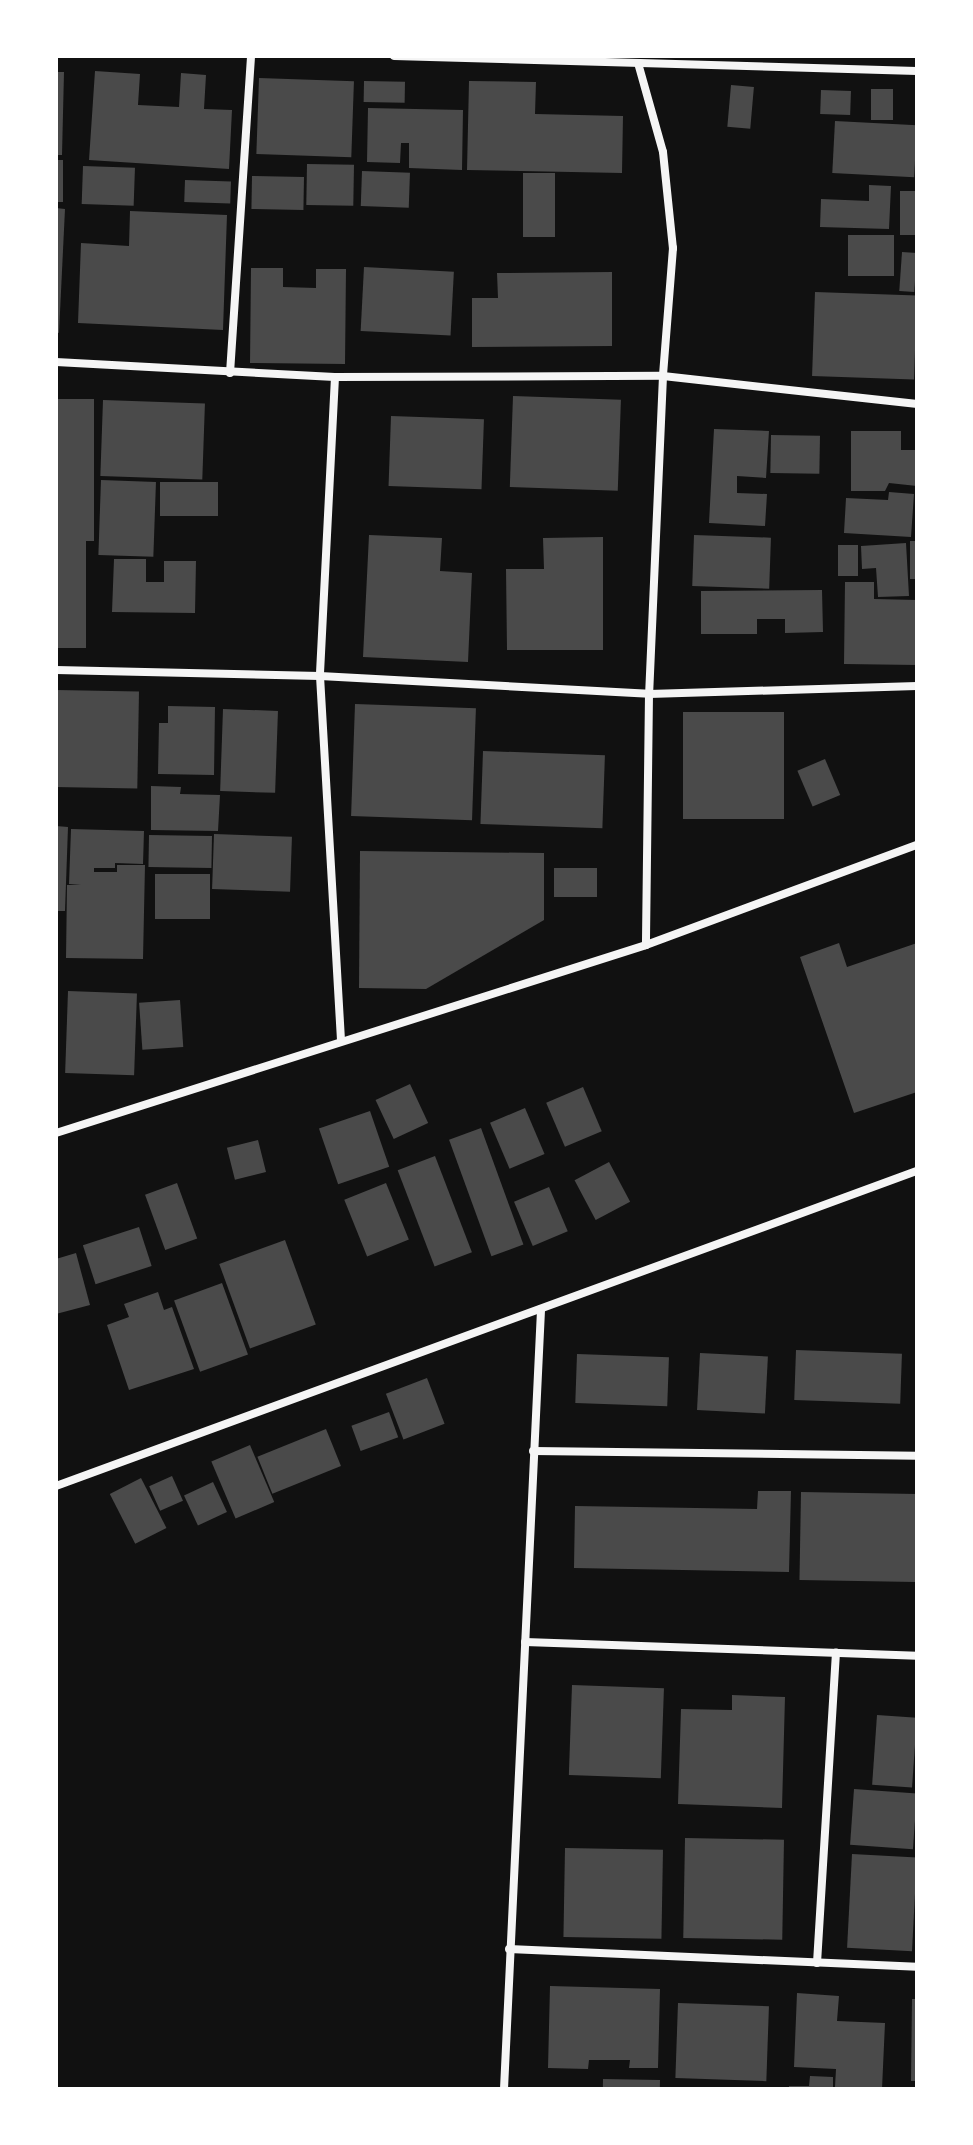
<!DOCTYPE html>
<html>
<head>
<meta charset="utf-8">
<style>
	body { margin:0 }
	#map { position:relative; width:973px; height:2145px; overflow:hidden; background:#111; font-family:"Work Sans",sans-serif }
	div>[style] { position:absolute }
	.building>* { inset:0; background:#4a4a4a; transform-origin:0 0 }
	.minor>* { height:8px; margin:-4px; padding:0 4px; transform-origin:4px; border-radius:4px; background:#f5f5f5 }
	span { translate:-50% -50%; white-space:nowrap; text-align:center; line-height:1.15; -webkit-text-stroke:6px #fff; paint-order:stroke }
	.frame { position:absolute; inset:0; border:58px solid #fff; pointer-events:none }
</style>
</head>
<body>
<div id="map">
	<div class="building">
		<div style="clip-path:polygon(95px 71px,140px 74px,138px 105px,179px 107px,181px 73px,206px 75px,204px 109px,232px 110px,229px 169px,89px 160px)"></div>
		<div style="clip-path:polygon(56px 72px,64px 72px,62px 155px,56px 155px)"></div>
		<div style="left:259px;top:78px;width:95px;height:76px;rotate:2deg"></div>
		<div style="left:364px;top:81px;width:41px;height:21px;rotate:1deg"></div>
		<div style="clip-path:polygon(469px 81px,536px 82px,535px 114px,623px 116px,622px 173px,467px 170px)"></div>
		<div style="left:731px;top:85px;width:23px;height:42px;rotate:5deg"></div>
		<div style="left:871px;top:89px;width:22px;height:31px"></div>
		<div style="left:821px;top:90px;width:30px;height:24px;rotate:2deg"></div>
		<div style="clip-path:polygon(368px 108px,463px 110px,462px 170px,409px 168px,409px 143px,401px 143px,400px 163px,367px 162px)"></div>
		<div style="left:835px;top:121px;width:82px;height:52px;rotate:3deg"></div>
		<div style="left:56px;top:160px;width:7px;height:42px"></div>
		<div style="left:307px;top:164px;width:47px;height:41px;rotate:1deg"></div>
		<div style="left:83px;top:166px;width:52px;height:38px;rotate:2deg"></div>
		<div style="left:362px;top:171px;width:48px;height:35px;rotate:2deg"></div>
		<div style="left:523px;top:173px;width:32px;height:64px"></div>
		<div style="left:252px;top:176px;width:52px;height:33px;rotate:1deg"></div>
		<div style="left:185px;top:180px;width:46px;height:22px;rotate:2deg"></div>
		<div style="clip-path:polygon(869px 185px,891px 186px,889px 229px,820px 227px,821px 199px,869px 201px)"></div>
		<div style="left:900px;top:191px;width:17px;height:44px"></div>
		<div style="clip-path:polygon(56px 208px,65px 209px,59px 333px,56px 332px)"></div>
		<div style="clip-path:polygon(130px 211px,227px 215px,223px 330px,78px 323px,81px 243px,129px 246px)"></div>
		<div style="left:848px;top:235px;width:46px;height:41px"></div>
		<div style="left:902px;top:252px;width:15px;height:39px;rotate:4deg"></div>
		<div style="left:364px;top:267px;width:90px;height:64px;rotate:3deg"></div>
		<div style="clip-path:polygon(251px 268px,283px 268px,283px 287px,316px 288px,316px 269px,346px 269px,345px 364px,250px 363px)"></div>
		<div style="clip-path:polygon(612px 272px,612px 346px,472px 347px,472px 298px,498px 298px,497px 273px)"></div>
		<div style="left:815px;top:292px;width:102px;height:84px;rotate:2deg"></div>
		<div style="left:513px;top:396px;width:108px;height:91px;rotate:2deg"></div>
		<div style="clip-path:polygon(56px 399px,94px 399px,94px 541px,86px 541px,86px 648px,56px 648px)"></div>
		<div style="left:103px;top:400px;width:102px;height:76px;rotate:2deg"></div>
		<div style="left:391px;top:416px;width:93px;height:70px;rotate:2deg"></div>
		<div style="clip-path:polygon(714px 429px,769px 431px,766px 478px,737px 476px,737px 493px,767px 494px,765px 526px,709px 523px)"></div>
		<div style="clip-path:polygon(851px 431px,901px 431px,901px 450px,917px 450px,917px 486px,889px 483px,885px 491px,851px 491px)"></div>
		<div style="left:771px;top:435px;width:49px;height:38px;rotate:1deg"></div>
		<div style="left:101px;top:480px;width:55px;height:75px;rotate:2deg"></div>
		<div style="left:160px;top:482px;width:58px;height:34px"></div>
		<div style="clip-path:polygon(889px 492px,914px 494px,911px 537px,844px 533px,846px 498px,888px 500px)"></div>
		<div style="clip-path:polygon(369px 535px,442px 538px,440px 571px,472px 573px,468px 662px,363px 657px)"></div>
		<div style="left:694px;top:535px;width:77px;height:51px;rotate:2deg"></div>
		<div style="clip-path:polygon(603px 537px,603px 650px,507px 650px,506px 569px,544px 569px,543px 538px)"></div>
		<div style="left:910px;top:541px;width:7px;height:38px"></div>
		<div style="clip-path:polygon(906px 543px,909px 596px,878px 597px,876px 568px,862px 569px,861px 546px)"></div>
		<div style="left:838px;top:545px;width:20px;height:31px"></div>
		<div style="clip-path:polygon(114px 559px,146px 559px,146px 582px,164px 582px,164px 561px,196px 561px,195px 613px,112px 612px)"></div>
		<div style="clip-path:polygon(845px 582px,874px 582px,874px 599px,917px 600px,917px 665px,844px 664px)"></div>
		<div style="clip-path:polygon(822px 590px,823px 632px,785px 633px,785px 619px,757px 619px,757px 634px,701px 634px,701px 591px)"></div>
		<div style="left:56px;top:690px;width:83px;height:97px;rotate:1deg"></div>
		<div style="left:355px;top:704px;width:121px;height:112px;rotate:2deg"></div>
		<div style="clip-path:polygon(168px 706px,215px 707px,214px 775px,158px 774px,159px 723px,168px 723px)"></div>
		<div style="left:223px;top:709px;width:55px;height:82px;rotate:2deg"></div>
		<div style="left:683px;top:712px;width:101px;height:107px"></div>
		<div style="left:483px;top:751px;width:122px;height:73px;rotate:2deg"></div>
		<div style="left:825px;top:759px;width:39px;height:30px;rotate:67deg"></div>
		<div style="clip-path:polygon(151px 786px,181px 787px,180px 794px,220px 795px,218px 831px,151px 830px)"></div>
		<div style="clip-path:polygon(56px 826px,68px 827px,65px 911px,56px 911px)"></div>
		<div style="clip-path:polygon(71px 829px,144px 831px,143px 864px,115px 863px,115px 868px,94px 868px,94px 872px,117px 872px,117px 865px,145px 865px,143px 959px,66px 958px,67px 885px,81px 885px,69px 884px)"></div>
		<div style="left:214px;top:834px;width:78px;height:55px;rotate:2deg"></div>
		<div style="left:149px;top:835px;width:63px;height:32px;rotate:1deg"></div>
		<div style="clip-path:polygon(360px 851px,544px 853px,544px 920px,426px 989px,359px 988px)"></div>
		<div style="left:554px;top:868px;width:43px;height:29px"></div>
		<div style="left:155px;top:874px;width:55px;height:45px"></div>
		<div style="clip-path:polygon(839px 943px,847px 967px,917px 943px,917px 1092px,854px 1113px,800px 957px)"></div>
		<div style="left:68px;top:991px;width:69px;height:82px;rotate:2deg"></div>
		<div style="left:180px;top:1000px;width:47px;height:41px;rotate:86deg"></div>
		<div style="left:410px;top:1084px;width:43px;height:38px;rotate:65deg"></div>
		<div style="left:583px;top:1087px;width:48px;height:40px;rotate:67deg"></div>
		<div style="left:525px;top:1108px;width:50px;height:38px;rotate:67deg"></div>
		<div style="left:370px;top:1111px;width:59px;height:54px;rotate:71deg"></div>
		<div style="left:481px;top:1128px;width:124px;height:34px;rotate:70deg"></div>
		<div style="left:258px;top:1140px;width:33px;height:32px;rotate:76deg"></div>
		<div style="left:435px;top:1156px;width:103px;height:40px;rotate:69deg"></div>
		<div style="left:609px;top:1162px;width:45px;height:39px;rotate:62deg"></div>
		<div style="left:177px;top:1183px;width:59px;height:34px;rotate:70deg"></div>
		<div style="left:386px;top:1183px;width:61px;height:45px;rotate:68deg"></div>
		<div style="left:549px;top:1187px;width:48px;height:38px;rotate:67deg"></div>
		<div style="left:139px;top:1227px;width:41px;height:59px;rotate:72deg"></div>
		<div style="left:285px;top:1240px;width:90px;height:70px;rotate:70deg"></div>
		<div style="clip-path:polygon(76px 1253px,90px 1305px,56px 1314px,56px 1259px)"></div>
		<div style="left:222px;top:1283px;width:76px;height:51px;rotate:70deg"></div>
		<div style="clip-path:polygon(158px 1292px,164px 1310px,172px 1307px,194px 1369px,129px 1390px,107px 1325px,129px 1317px,124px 1304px)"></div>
		<div style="left:796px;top:1350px;width:106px;height:50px;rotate:2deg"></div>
		<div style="left:700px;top:1353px;width:68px;height:57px;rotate:3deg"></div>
		<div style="left:577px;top:1354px;width:92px;height:49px;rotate:2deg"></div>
		<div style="left:427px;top:1378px;width:49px;height:44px;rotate:69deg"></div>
		<div style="left:389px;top:1412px;width:27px;height:40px;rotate:70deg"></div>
		<div style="left:326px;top:1429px;width:40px;height:74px;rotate:68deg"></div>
		<div style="left:250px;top:1445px;width:62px;height:42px;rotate:67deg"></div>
		<div style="left:172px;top:1476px;width:27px;height:25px;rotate:66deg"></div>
		<div style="left:141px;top:1478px;width:56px;height:35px;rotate:63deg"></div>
		<div style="left:213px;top:1482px;width:33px;height:32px;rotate:65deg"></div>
		<div style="clip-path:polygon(758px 1491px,791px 1491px,789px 1572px,574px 1568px,575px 1506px,757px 1509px)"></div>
		<div style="left:801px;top:1492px;width:116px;height:88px;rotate:1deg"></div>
		<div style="left:572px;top:1685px;width:92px;height:90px;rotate:2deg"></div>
		<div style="clip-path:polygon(732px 1695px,785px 1697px,782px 1808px,678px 1804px,681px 1709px,732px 1710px)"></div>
		<div style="left:877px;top:1715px;width:40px;height:70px;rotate:4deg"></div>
		<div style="left:854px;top:1789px;width:63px;height:56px;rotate:4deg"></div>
		<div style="left:685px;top:1838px;width:99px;height:100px;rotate:1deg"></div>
		<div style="left:565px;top:1848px;width:98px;height:89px;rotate:1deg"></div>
		<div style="left:852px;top:1854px;width:65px;height:94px;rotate:3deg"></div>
		<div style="clip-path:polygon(550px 1986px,660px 1989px,658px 2068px,629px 2068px,630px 2060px,589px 2060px,588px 2069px,548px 2068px)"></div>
		<div style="clip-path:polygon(797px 1993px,839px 1996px,837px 2021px,885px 2023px,882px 2089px,835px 2087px,836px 2069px,794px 2067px)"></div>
		<div style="clip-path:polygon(912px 1999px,917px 1999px,917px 2081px,911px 2081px)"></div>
		<div style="left:678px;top:2003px;width:91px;height:75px;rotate:2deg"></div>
		<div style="clip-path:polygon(810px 2076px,833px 2077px,833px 2089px,789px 2089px,789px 2086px,809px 2086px)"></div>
		<div style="left:603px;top:2079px;width:57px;height:10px;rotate:1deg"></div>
	</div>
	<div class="minor">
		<div style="left:394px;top:56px;width:523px;rotate:1.64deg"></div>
		<div style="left:638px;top:63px;width:92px;rotate:74.3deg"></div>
		<div style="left:663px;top:152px;width:97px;rotate:84.1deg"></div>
		<div style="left:673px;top:248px;width:128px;rotate:94.5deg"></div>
		<div style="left:663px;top:376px;width:318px;rotate:92.5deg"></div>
		<div style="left:649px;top:694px;width:251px;rotate:90.7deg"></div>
		<div style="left:56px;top:362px;width:279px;rotate:3.1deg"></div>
		<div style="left:335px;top:377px;width:328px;rotate:-0.2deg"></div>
		<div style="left:663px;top:376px;width:256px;rotate:6.3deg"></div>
		<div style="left:230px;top:373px;width:318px;rotate:-86.2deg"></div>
		<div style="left:335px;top:377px;width:299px;rotate:92.9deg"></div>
		<div style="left:320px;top:676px;width:365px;rotate:86.7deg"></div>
		<div style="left:56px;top:670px;width:264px;rotate:1.3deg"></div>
		<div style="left:320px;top:676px;width:329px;rotate:3.1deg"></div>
		<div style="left:649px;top:694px;width:268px;rotate:-1.7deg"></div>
		<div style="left:56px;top:1133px;width:619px;rotate:-17.67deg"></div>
		<div style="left:646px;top:945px;width:289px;rotate:-20.3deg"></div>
		<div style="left:533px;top:1451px;width:384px;rotate:0.7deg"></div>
		<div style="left:56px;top:1486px;width:917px;rotate:-20.1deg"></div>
		<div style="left:525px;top:1642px;width:392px;rotate:2deg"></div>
		<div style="left:509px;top:1949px;width:408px;rotate:2.5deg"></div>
		<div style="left:817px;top:1963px;width:311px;rotate:-86.5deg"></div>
		<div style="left:504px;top:2089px;width:781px;rotate:-87.28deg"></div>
	</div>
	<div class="frame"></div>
</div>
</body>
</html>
